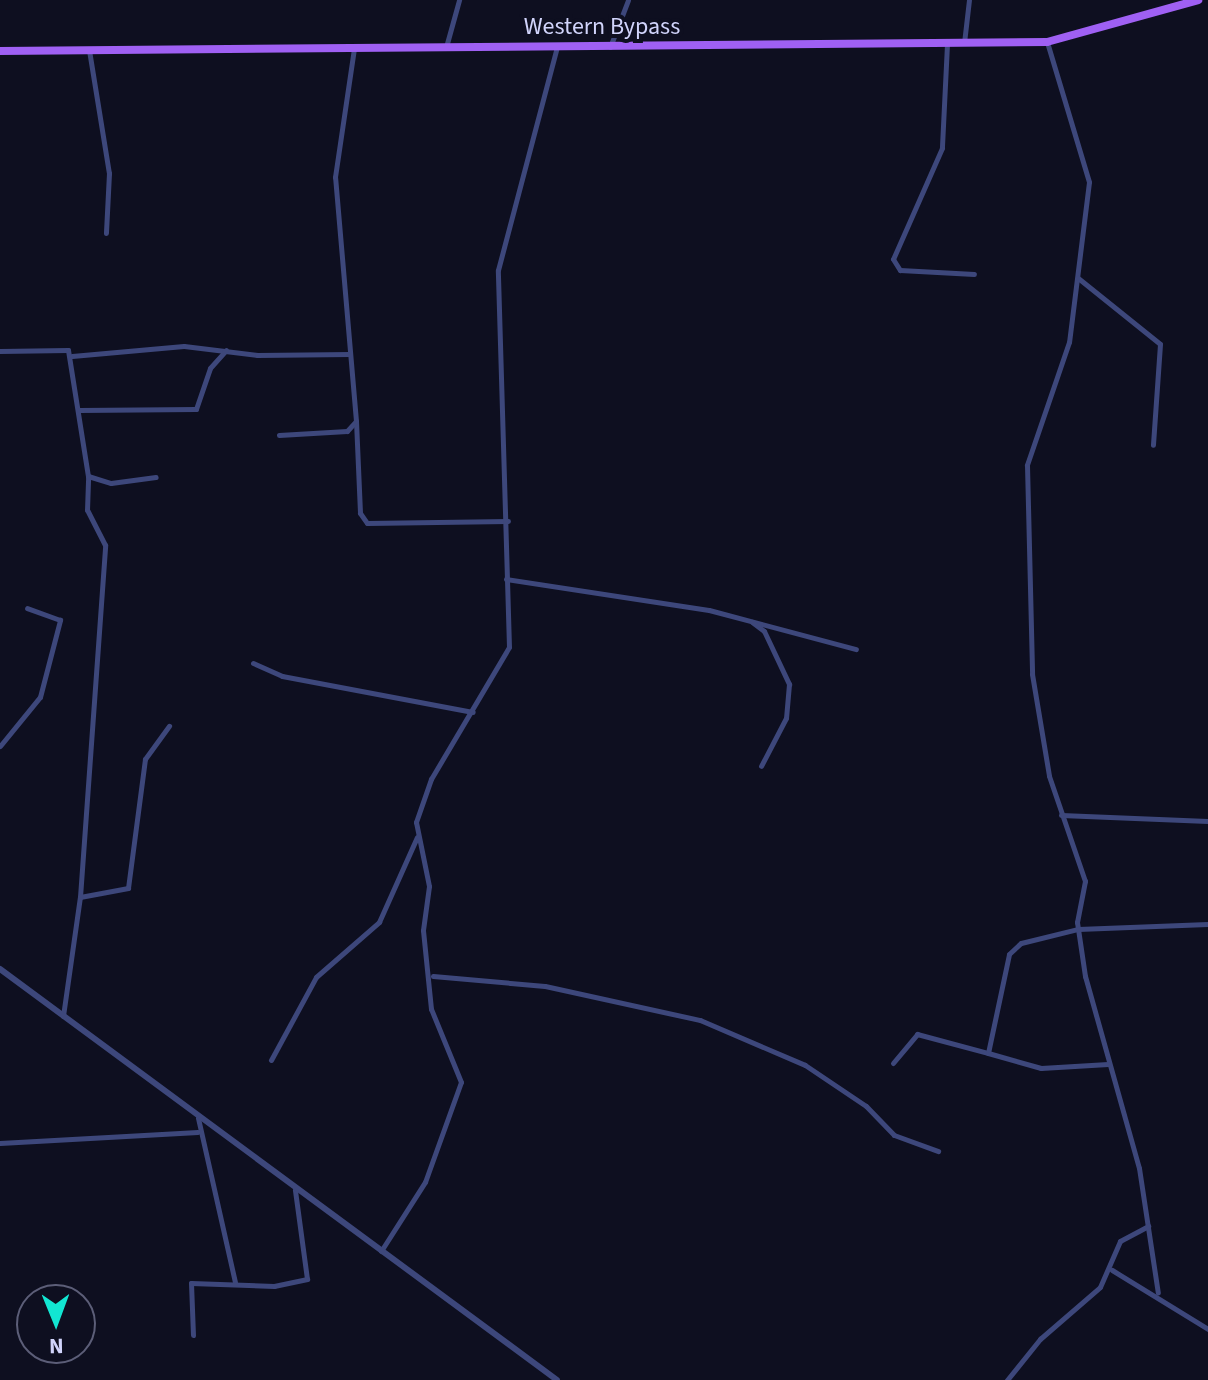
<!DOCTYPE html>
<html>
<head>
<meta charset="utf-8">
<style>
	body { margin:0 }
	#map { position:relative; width:1208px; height:1380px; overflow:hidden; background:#0e0f20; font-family:"Source Sans 3",sans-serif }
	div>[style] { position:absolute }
	.minor>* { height:5px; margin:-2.5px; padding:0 2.5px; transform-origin:2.5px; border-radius:2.5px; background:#3d477b }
	.tertiary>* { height:6px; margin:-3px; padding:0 3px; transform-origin:3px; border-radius:3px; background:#3d477b }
	.primary>* { height:8px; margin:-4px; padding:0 4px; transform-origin:4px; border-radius:4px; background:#9f60f3 }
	span { translate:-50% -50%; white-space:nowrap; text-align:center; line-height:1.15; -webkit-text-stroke:8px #0e0f20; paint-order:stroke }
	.street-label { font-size:24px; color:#d1d4fb }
	.north { position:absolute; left:16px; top:1284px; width:80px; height:80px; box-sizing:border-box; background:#0e0f20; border:2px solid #5c5e78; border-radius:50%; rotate:179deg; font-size:22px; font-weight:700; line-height:32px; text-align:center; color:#d1d4fb }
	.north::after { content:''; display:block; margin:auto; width:28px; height:36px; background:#12e6d2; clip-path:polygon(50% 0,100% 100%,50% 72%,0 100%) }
</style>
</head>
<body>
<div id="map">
	<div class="minor">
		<div style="left:1047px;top:42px;width:146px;rotate:73.3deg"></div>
		<div style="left:1089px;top:182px;width:161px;rotate:97.1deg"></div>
		<div style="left:1069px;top:342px;width:130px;rotate:108.9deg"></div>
		<div style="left:1027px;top:465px;width:209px;rotate:88.6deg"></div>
		<div style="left:1032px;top:674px;width:103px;rotate:80.5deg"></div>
		<div style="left:1049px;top:776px;width:111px;rotate:71.1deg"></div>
		<div style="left:1085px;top:881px;width:42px;rotate:101deg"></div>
		<div style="left:1077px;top:922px;width:55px;rotate:81.6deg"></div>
		<div style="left:1085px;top:976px;width:199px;rotate:74.3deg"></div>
		<div style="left:1139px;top:1168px;width:126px;rotate:81.4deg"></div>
		<div style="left:964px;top:43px;width:43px;rotate:-83.4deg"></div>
		<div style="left:947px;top:44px;width:104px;rotate:92.8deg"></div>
		<div style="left:942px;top:148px;width:121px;rotate:113.8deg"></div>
		<div style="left:893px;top:259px;width:13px;rotate:58deg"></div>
		<div style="left:900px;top:270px;width:74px;rotate:3.1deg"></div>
		<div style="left:446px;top:47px;width:49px;rotate:-74.5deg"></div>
		<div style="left:610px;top:47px;width:50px;rotate:-69deg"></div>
		<div style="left:89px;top:50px;width:125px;rotate:80.8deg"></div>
		<div style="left:109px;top:173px;width:60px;rotate:92.9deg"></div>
		<div style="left:1078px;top:278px;width:105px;rotate:38.8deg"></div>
		<div style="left:1160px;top:344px;width:101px;rotate:94deg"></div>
		<div style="left:0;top:351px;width:68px;rotate:-0.8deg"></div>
		<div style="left:68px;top:350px;width:128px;rotate:81deg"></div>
		<div style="left:88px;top:476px;width:24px;rotate:17deg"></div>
		<div style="left:111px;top:483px;width:45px;rotate:-7.6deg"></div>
		<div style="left:72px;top:356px;width:112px;rotate:-5.1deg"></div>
		<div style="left:184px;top:346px;width:74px;rotate:7deg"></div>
		<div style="left:257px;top:355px;width:93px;rotate:-0.6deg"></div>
		<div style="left:79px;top:410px;width:117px;rotate:-0.5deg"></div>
		<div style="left:196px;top:409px;width:43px;rotate:-71.1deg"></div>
		<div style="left:210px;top:368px;width:24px;rotate:-48deg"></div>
		<div style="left:356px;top:421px;width:92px;rotate:87.5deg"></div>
		<div style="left:360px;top:513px;width:12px;rotate:55deg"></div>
		<div style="left:367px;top:523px;width:141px;rotate:-0.8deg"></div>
		<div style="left:279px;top:435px;width:68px;rotate:-3.4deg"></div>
		<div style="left:347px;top:431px;width:13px;rotate:-48deg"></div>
		<div style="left:356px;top:421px;width:245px;rotate:-94.9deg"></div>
		<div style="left:335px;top:177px;width:130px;rotate:-81.6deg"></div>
		<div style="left:506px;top:579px;width:205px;rotate:8.7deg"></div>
		<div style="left:709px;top:610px;width:152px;rotate:14.9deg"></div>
		<div style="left:752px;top:622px;width:15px;rotate:37deg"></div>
		<div style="left:764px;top:631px;width:59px;rotate:64.7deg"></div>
		<div style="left:789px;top:684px;width:34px;rotate:95deg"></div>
		<div style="left:786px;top:718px;width:54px;rotate:117.5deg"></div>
		<div style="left:253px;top:663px;width:32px;rotate:24deg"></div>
		<div style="left:282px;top:676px;width:194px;rotate:10.7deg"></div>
		<div style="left:0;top:746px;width:63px;rotate:-50.8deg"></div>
		<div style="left:40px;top:697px;width:80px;rotate:-75.4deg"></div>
		<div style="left:60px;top:620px;width:35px;rotate:-160deg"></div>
		<div style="left:1061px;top:815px;width:147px;rotate:2.3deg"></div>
		<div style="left:80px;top:897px;width:353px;rotate:-85.9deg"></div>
		<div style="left:105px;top:545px;width:39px;rotate:-117deg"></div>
		<div style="left:87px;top:510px;width:34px;rotate:-88deg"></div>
		<div style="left:433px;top:976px;width:112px;rotate:5.1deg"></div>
		<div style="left:545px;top:986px;width:159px;rotate:12.4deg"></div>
		<div style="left:700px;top:1020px;width:114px;rotate:23.2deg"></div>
		<div style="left:805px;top:1065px;width:73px;rotate:33.9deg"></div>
		<div style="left:866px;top:1106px;width:40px;rotate:46deg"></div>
		<div style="left:894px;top:1135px;width:47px;rotate:20deg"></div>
		<div style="left:63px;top:1016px;width:120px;rotate:-81.9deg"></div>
		<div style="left:80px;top:897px;width:49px;rotate:-10.6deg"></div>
		<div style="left:128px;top:888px;width:130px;rotate:-82.5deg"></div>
		<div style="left:145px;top:759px;width:41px;rotate:-54deg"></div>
		<div style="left:988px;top:1053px;width:55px;rotate:15.8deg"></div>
		<div style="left:1041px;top:1068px;width:67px;rotate:-3.4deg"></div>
		<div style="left:271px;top:1060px;width:94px;rotate:-61.5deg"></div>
		<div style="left:316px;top:977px;width:84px;rotate:-41.1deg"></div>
		<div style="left:379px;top:922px;width:93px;rotate:-65.9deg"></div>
		<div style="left:893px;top:1063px;width:38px;rotate:-50deg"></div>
		<div style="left:917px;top:1034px;width:73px;rotate:15deg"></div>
		<div style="left:988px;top:1053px;width:101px;rotate:-78deg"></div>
		<div style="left:1009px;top:954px;width:16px;rotate:-43deg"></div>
		<div style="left:1021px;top:943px;width:59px;rotate:-13.8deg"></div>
		<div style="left:1078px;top:929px;width:130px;rotate:-2.2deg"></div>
		<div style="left:198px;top:1118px;width:168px;rotate:77.3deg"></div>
		<div style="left:0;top:1143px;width:198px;rotate:-3.2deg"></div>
		<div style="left:381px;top:1251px;width:82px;rotate:-57.5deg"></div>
		<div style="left:425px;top:1182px;width:106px;rotate:-70.2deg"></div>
		<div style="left:461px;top:1082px;width:79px;rotate:-112.3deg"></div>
		<div style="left:431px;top:1009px;width:79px;rotate:-95.8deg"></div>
		<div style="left:423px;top:930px;width:44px;rotate:-82.2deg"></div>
		<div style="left:429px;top:886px;width:65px;rotate:-101.5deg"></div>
		<div style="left:416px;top:822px;width:46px;rotate:-70.8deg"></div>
		<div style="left:431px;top:779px;width:153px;rotate:-59.4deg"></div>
		<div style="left:509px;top:647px;width:377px;rotate:-91.7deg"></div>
		<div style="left:498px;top:270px;width:231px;rotate:-75.2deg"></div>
		<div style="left:1112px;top:1270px;width:113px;rotate:31.6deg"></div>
		<div style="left:193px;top:1335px;width:52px;rotate:-92.2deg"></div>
		<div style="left:191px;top:1283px;width:83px;rotate:2.1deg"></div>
		<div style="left:274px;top:1286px;width:34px;rotate:-12deg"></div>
		<div style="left:307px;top:1279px;width:90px;rotate:-97.7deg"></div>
		<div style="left:1007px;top:1380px;width:53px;rotate:-51.2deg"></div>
		<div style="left:1040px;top:1339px;width:79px;rotate:-40.9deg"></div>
		<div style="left:1100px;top:1287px;width:50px;rotate:-66.5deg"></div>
		<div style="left:1120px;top:1241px;width:32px;rotate:-28deg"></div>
	</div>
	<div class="tertiary">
		<div style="left:0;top:969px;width:692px;rotate:36.42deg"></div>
	</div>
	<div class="primary">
		<div style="left:0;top:51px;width:1047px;rotate:-0.49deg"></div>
		<div style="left:1047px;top:42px;width:157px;rotate:-15.5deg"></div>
	</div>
	<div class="street-label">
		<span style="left:602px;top:27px">Western Bypass</span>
	</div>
	<div class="north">N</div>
</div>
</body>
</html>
